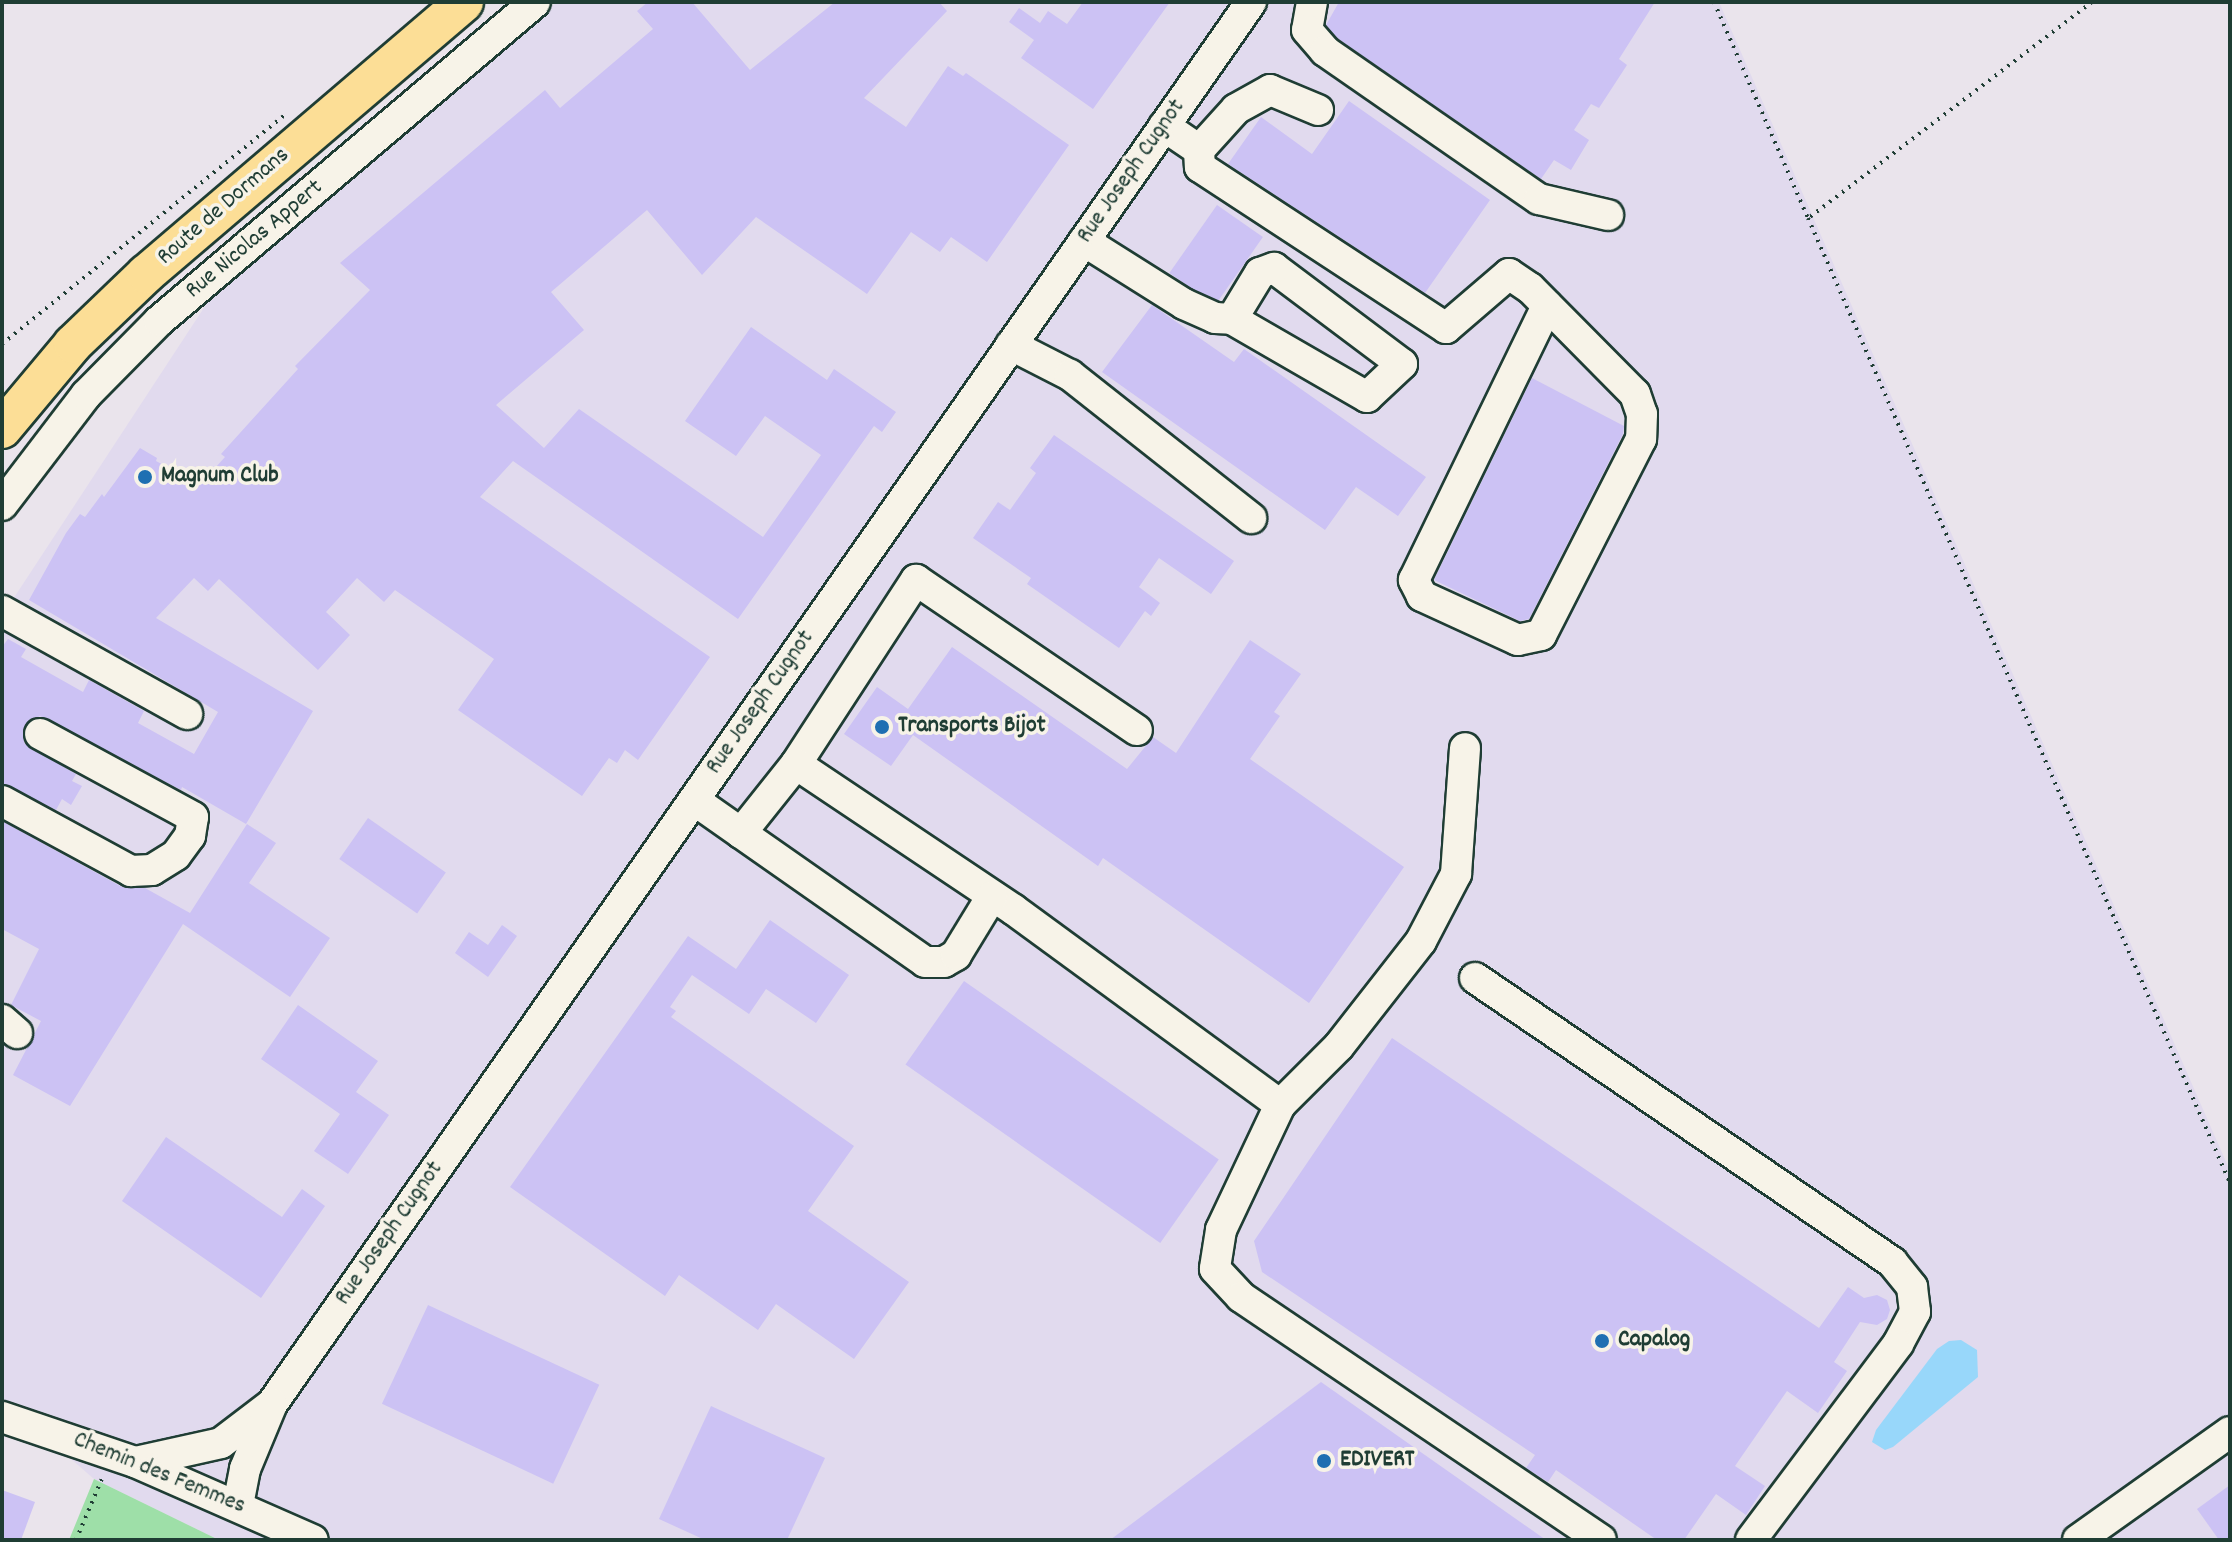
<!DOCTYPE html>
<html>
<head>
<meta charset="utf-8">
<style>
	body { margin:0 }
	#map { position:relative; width:2232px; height:1542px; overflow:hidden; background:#eae4ec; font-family:Dekko,sans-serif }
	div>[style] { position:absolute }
	.built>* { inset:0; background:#e1daee }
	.green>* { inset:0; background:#9edfa8 }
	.water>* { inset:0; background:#98d7fa }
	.building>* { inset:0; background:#ccc2f4; transform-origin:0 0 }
	.path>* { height:4px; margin-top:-2px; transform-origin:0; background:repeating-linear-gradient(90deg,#1f3d34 0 2px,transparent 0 8px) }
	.roads { filter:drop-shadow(2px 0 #1f3d34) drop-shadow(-2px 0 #1f3d34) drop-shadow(0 2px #1f3d34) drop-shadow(0 -2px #1f3d34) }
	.minor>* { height:30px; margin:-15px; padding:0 15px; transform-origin:15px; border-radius:15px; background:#f7f3e8 }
	.major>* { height:38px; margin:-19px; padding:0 19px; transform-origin:19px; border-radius:19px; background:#fcde96 }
	.dots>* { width:22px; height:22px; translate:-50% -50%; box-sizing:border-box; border:4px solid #f7f3e8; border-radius:50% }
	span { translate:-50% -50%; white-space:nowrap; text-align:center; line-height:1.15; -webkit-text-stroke:7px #f7f3e8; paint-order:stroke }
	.street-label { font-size:24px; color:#1f3d34 }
	.poi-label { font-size:24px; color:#1f3d34; font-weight:700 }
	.left { translate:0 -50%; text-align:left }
	.frame { position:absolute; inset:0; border:4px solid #1f3d34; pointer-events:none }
</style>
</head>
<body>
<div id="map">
	<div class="built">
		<div style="clip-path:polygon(557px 2px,1719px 2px,2230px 1171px,2230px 1540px,219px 1540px,94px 1479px,2px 1399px,2px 616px,213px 294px)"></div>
	</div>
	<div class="green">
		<div style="clip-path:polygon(94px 1479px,219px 1540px,69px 1540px)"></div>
	</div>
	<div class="water">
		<div style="clip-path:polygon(1961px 1340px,1977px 1350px,1978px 1377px,1893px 1447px,1885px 1450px,1872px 1442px,1876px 1430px,1937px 1349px,1949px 1341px)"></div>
	</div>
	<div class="building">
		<div style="clip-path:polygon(648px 2px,692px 2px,750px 70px,835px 2px,939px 2px,947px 11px,864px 98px,906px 127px,948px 66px,963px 76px,966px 73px,1069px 145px,987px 262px,951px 237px,940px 252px,911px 232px,867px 294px,756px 217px,702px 275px,647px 210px,551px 292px,584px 330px,496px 405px,544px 448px,579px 409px,763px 537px,821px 455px,765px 416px,736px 456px,685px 421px,751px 327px,827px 380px,834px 369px,896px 412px,882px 432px,874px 426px,738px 619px,513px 461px,480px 497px,710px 657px,638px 760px,625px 750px,617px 763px,609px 758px,582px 796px,458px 710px,494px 659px,395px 590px,384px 602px,357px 578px,326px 612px,350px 635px,318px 670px,219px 579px,208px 591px,194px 578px,156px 618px,313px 711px,246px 824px,182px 787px,181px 790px,40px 716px,25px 725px,24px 743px,76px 774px,72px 781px,82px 786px,71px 805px,62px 799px,56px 810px,2px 783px,2px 647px,8px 639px,26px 649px,21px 657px,83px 692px,89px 680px,144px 711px,138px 723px,194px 754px,218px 712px,29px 600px,66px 533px,80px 514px,85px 517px,102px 494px,104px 497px,140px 448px,157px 458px,156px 461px,169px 468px,167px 472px,196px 489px,225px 457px,221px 454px,298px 369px,295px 366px,370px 290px,340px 263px,545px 90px,560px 108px,653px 29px,637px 11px)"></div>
		<div style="clip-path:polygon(1083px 2px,1170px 2px,1093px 109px,1021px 58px,1034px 40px,1009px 22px,1019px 8px,1040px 23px,1048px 11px,1067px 24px)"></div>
		<div style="clip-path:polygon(1339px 2px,1655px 2px,1619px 59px,1627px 65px,1599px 108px,1591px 104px,1574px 130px,1589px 140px,1571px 170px,1554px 160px,1541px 179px,1337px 38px,1326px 25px)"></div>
		<div style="clip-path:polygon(1349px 101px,1490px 200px,1425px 293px,1228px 164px,1261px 117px,1312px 154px)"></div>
		<div style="left:1217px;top:205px;width:56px;height:83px;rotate:35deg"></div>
		<div style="clip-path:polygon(1152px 305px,1234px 362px,1244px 349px,1426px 477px,1398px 516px,1356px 487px,1325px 530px,1102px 372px)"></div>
		<div style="clip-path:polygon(1532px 378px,1624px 426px,1623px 434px,1529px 619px,1520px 621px,1434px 580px)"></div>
		<div style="clip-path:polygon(1054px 435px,1234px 561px,1211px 594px,1159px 558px,1139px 587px,1160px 603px,1151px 616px,1145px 611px,1119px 648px,1027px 584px,1031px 578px,973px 538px,998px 502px,1010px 510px,1036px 473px,1030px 468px)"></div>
		<div style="clip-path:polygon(1250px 640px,1301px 674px,1274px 712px,1280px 716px,1250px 759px,1404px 867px,1309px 1003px,1103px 858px,1098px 866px,913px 735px,891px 766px,844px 734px,877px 687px,908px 709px,952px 647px,1127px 769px,1153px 737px,1176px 753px)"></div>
		<div style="left:368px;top:818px;width:95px;height:50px;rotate:35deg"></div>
		<div style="clip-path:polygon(2px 821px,122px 887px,145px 888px,190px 913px,247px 824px,276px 843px,249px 883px,330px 938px,290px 997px,183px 924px,70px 1106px,13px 1075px,41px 1021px,11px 1005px,39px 949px,2px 929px)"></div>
		<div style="clip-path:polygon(770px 920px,849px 975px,816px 1023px,766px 989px,749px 1014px,692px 975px,670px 1007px,676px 1011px,671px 1017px,854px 1146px,808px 1211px,909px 1282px,854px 1359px,776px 1304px,758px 1330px,679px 1275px,665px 1296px,510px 1187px,688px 936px,736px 969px)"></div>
		<div style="clip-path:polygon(502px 925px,517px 936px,488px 977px,455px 953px,469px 932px,488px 945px)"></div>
		<div style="left:964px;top:981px;width:311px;height:102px;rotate:35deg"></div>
		<div style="clip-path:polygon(298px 1005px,378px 1061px,356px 1092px,389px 1115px,348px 1174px,314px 1151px,340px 1114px,261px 1059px)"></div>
		<div style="clip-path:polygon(1392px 1038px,1819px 1328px,1848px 1287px,1864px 1298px,1877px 1295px,1887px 1300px,1890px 1310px,1887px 1319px,1877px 1325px,1860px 1322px,1834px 1362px,1847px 1371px,1818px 1413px,1787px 1391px,1735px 1466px,1765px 1486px,1746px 1515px,1716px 1494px,1684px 1540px,1657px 1540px,1556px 1470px,1548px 1482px,1526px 1468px,1535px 1455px,1262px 1272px,1254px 1241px)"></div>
		<div style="clip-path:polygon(166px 1137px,282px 1217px,302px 1189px,325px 1206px,261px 1298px,122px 1201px)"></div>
		<div style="left:428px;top:1305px;width:189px;height:109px;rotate:25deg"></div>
		<div style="clip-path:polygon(1321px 1382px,1546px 1540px,1110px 1540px)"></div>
		<div style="clip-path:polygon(711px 1406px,825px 1458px,787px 1540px,705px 1540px,659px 1519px)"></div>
		<div style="clip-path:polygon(2230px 1485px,2230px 1540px,2219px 1540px,2197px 1509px)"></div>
		<div style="clip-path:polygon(2px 1490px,35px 1502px,21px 1540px,2px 1540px)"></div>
	</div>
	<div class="path">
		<div style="left:1714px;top:2px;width:236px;rotate:66.5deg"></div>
		<div style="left:2092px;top:2px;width:357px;rotate:142.7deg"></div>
		<div style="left:1808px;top:218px;width:1053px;rotate:66.38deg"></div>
		<div style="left:2px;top:344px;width:367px;rotate:-39deg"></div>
		<div style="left:76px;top:1540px;width:69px;rotate:-67.1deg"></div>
	</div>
	<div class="roads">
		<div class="minor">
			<div style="left:1312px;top:2px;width:28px;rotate:100deg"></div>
			<div style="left:1307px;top:30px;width:28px;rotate:49deg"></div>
			<div style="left:1325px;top:51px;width:260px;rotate:34.7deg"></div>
			<div style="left:1539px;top:199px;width:71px;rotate:13.1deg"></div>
			<div style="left:1164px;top:126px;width:42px;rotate:34.4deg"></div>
			<div style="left:1199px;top:150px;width:17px;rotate:87deg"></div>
			<div style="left:1200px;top:167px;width:294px;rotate:33.2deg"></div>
			<div style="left:1446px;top:328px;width:83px;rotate:-40.6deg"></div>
			<div style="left:1509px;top:274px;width:25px;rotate:34deg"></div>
			<div style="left:1530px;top:288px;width:149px;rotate:45.3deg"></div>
			<div style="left:1635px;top:394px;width:21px;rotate:71deg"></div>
			<div style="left:1642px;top:414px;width:25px;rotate:92deg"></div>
			<div style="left:1641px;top:439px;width:220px;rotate:117deg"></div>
			<div style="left:1541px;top:635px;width:24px;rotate:168deg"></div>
			<div style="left:1518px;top:640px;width:106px;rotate:-155.4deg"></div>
			<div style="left:1422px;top:596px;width:18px;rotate:-117deg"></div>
			<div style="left:1414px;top:580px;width:305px;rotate:-64.1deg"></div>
			<div style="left:1199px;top:150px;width:55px;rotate:-47.9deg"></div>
			<div style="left:1236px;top:109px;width:39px;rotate:-29deg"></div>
			<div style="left:1270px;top:90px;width:52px;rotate:22.6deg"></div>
			<div style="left:1084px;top:241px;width:118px;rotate:32.2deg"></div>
			<div style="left:1184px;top:304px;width:34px;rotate:24deg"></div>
			<div style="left:1215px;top:318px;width:17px;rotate:3deg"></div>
			<div style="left:1274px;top:268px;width:160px;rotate:36.9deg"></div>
			<div style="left:1402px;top:364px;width:48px;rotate:136.7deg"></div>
			<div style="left:1367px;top:397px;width:156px;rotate:-150deg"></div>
			<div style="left:1232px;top:319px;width:54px;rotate:-58.7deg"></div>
			<div style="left:1260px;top:273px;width:15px;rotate:-20deg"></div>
			<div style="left:1011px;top:345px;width:66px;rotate:27deg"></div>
			<div style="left:1070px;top:375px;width:231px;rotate:38.3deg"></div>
			<div style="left:2px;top:505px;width:138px;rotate:-52.6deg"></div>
			<div style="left:86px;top:395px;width:104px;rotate:-45.4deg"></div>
			<div style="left:159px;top:321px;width:493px;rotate:-40.3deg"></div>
			<div style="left:2px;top:611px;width:212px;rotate:29.1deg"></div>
			<div style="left:796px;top:764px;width:220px;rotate:-56.9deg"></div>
			<div style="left:916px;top:580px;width:267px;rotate:34.2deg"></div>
			<div style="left:694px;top:800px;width:57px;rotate:35.1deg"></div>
			<div style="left:741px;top:833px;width:88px;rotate:-51.4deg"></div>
			<div style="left:796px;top:764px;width:262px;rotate:33.8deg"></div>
			<div style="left:1014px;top:910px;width:330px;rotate:36.2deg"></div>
			<div style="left:1280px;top:1105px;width:138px;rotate:115.3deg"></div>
			<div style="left:1221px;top:1230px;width:39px;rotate:99deg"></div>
			<div style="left:1215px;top:1269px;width:38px;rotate:47deg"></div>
			<div style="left:1241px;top:1297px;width:434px;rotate:34deg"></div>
			<div style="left:2px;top:801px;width:147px;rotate:28.5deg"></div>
			<div style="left:131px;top:871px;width:21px;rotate:-3deg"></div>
			<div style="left:152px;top:870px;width:28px;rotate:-32deg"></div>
			<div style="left:176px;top:855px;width:24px;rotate:-54deg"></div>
			<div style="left:190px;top:836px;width:19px;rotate:-81deg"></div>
			<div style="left:193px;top:817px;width:174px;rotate:-151.5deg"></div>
			<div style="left:741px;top:833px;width:225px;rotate:35deg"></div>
			<div style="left:925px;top:962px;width:19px"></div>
			<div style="left:944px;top:962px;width:14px;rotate:-30deg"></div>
			<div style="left:956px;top:955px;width:69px;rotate:-58.6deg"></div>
			<div style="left:1475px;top:978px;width:505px;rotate:34.26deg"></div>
			<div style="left:1892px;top:1262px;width:32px;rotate:51deg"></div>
			<div style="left:1912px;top:1287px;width:25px;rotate:83deg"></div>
			<div style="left:1915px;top:1312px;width:36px;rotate:118deg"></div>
			<div style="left:1898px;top:1344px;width:245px;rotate:126.9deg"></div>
			<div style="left:2px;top:1020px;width:20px;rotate:41deg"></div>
			<div style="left:1280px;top:1105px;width:83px;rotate:-45deg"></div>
			<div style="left:1339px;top:1046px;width:133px;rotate:-52deg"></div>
			<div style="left:1421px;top:941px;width:76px;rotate:-62.4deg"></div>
			<div style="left:1456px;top:874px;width:126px;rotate:-85.9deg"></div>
			<div style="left:272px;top:1404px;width:1710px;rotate:-55.07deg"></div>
			<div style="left:2px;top:1417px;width:140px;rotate:18.7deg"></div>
			<div style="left:135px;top:1462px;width:194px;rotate:23.7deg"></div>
			<div style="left:136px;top:1462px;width:87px;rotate:-12.6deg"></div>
			<div style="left:221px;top:1443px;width:64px;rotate:-37.4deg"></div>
			<div style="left:272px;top:1404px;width:70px;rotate:112.6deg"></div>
			<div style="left:245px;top:1469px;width:36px;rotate:101deg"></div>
			<div style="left:2078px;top:1540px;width:186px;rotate:-35.4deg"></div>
		</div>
		<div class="major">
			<div style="left:2px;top:429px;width:111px;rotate:-50.1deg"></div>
			<div style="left:73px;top:344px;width:101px;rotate:-43.8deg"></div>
			<div style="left:146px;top:274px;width:418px;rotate:-40.5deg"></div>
		</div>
	</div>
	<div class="dots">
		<div style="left:145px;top:477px;background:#1f6fb2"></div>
		<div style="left:882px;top:727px;background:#1f6fb2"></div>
		<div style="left:1602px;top:1341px;background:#1f6fb2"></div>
		<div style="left:1324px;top:1461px;background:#1f6fb2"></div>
	</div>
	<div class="street-label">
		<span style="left:1132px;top:172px;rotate:-55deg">Rue Joseph Cugnot</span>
		<span style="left:224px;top:207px;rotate:-41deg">Route de Dormans</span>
		<span style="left:255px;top:240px;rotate:-40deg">Rue Nicolas Appert</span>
		<span style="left:761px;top:703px;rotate:-55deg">Rue Joseph Cugnot</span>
		<span style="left:390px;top:1234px;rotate:-55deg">Rue Joseph Cugnot</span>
		<span style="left:159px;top:1474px;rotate:22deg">Chemin des Femmes</span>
	</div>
	<div class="poi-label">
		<span class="left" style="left:161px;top:477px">Magnum Club</span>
		<span class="left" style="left:898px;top:727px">Transports Bijot</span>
		<span class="left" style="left:1618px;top:1341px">Capalog</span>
		<span class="left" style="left:1340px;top:1461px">EDIVERT</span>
	</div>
	<div class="frame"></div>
</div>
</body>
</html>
